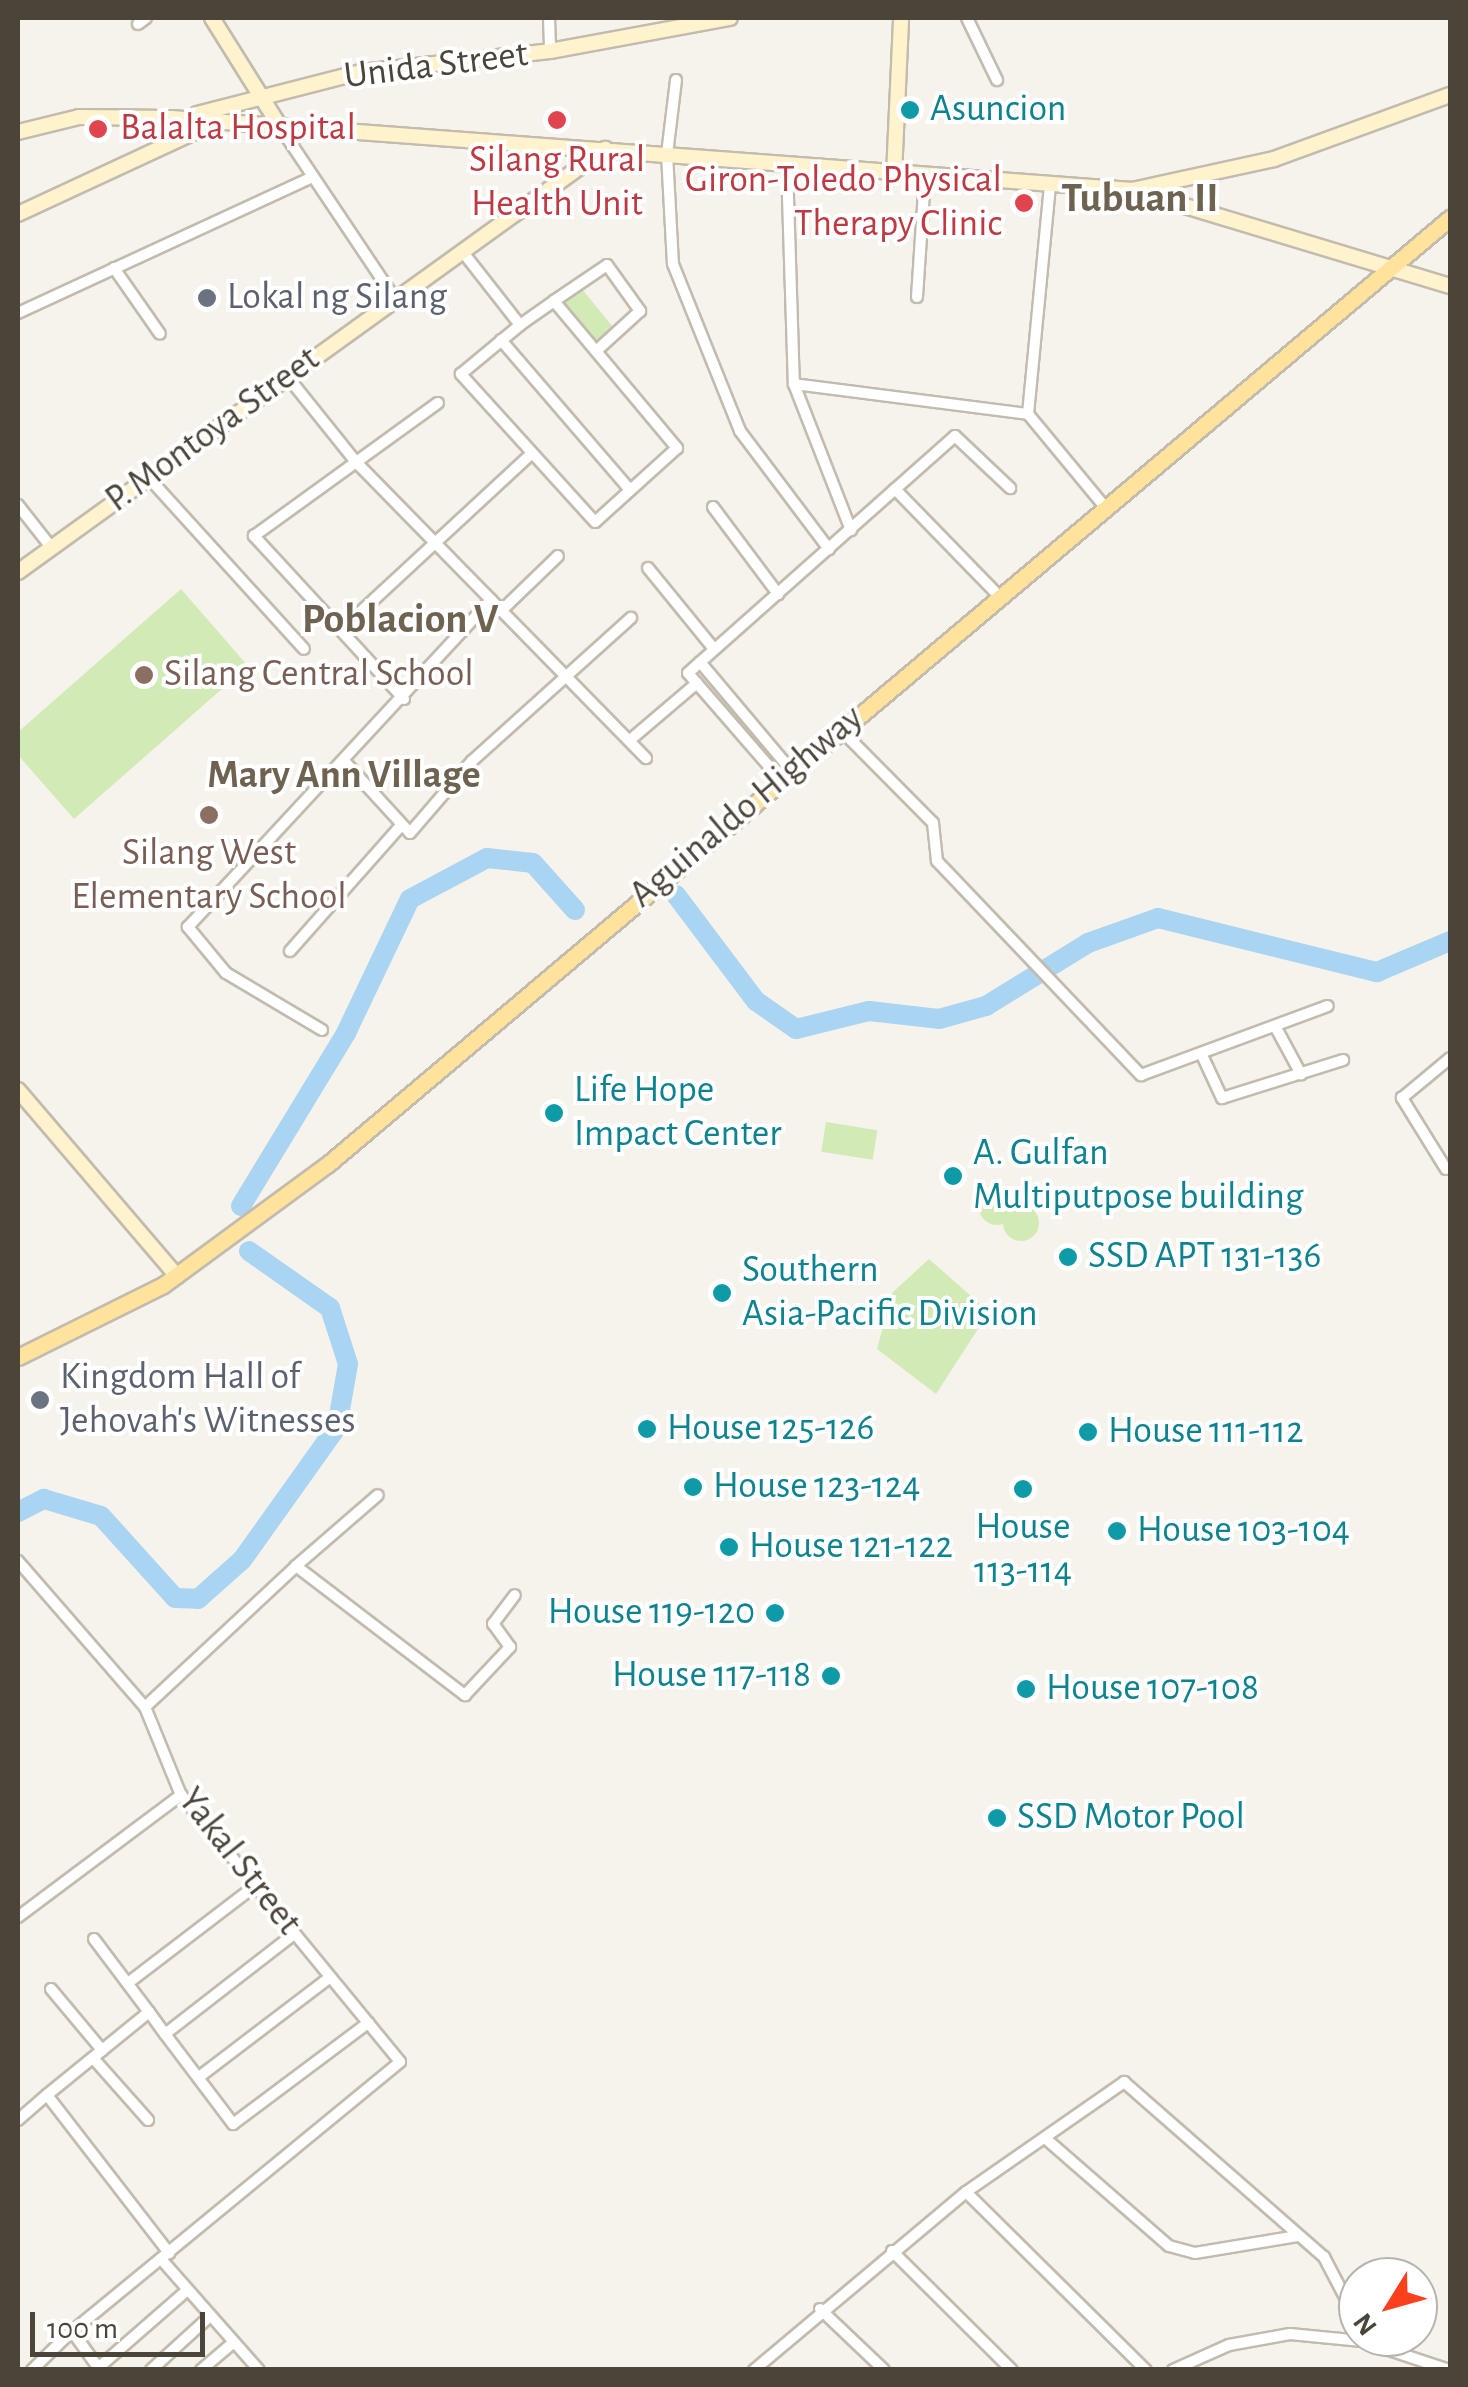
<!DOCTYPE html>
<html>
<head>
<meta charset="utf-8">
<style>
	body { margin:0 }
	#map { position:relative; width:1468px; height:2387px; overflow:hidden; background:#f6f3ec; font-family:"Alegreya Sans",sans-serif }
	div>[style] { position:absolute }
	.green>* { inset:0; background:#d2eab5; transform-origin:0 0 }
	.round { border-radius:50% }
	.river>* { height:20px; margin:-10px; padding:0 10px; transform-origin:10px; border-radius:10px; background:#a9d4f2 }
	.roads { filter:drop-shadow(2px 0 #c2bbae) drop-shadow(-2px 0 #c2bbae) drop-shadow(0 2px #c2bbae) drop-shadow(0 -2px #c2bbae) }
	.street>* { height:10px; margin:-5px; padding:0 5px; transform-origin:5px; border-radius:5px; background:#fff }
	.secondary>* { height:14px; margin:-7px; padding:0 7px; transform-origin:7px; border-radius:7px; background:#fff3cd }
	.primary>* { height:15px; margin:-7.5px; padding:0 7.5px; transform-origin:7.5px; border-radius:7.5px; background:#ffe39c }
	.dots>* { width:28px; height:28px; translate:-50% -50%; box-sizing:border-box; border:5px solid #fff; border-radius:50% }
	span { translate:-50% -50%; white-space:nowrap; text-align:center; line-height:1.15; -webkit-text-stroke:8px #fff; paint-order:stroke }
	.street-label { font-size:38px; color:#4b4439 }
	.culture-label { font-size:38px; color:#0d838f }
	.left { translate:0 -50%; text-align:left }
	.right { translate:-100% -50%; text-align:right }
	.health-label { font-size:38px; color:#be3a42 }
	.worship-label { font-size:38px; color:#5b616d }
	.education-label { font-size:38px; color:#785e54 }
	.neighbourhood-label { font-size:40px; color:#6e6250; font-weight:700 }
	.quarter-label { font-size:42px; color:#6e6250; font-weight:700 }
	.frame { position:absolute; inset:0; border:20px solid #4b4439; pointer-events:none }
	.north { position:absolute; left:1338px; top:2257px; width:100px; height:100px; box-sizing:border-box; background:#fff; border:2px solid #b7b4b0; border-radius:50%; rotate:233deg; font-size:28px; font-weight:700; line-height:40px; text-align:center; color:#4b4439 }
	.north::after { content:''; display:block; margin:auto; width:35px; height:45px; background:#fc3f1d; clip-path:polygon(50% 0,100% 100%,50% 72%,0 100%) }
	.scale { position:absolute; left:30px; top:2312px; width:175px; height:45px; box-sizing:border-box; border:5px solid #4b4439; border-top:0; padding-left:12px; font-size:30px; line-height:35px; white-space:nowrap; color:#4b4439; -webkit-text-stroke:8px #fff; paint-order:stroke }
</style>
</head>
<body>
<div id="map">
	<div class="green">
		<div style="left:582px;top:289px;width:50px;height:23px;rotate:51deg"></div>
		<div style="clip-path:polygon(181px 589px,248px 666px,74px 819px,18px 755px,18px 732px)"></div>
		<div style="left:826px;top:1122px;width:52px;height:30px;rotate:9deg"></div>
		<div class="round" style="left:979px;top:1189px;width:36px;height:36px"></div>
		<div class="round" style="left:1003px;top:1205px;width:36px;height:36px"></div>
		<div style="clip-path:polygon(929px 1259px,989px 1312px,936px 1394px,877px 1349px,892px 1293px)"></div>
	</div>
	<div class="river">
		<div style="left:676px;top:895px;width:133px;rotate:53deg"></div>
		<div style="left:756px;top:1001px;width:49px;rotate:35deg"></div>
		<div style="left:796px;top:1029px;width:75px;rotate:-13.9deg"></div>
		<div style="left:869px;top:1011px;width:70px;rotate:6.5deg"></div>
		<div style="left:939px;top:1019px;width:49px;rotate:-15.5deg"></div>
		<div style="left:986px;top:1006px;width:120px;rotate:-31.7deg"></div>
		<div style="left:1088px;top:943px;width:74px;rotate:-19.7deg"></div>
		<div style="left:1158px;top:918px;width:226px;rotate:13.9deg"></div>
		<div style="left:1377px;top:972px;width:79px;rotate:-23deg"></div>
		<div style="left:241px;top:1206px;width:202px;rotate:-58.7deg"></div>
		<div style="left:346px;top:1033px;width:148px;rotate:-64.5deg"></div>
		<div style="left:410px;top:899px;width:87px;rotate:-28deg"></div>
		<div style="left:487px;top:858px;width:46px;rotate:6.2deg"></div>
		<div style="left:533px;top:863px;width:63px;rotate:48.2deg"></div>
		<div style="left:18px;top:1512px;width:29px;rotate:-27deg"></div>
		<div style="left:44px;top:1499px;width:59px;rotate:16.6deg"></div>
		<div style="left:101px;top:1516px;width:110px;rotate:47.9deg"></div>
		<div style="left:175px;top:1598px;width:23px;rotate:2deg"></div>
		<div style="left:198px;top:1599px;width:59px;rotate:-41.6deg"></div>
		<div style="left:242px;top:1560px;width:163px;rotate:-54.5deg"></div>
		<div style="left:337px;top:1427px;width:64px;rotate:-80.1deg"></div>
		<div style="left:348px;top:1364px;width:59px;rotate:-107.8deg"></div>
		<div style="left:330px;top:1308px;width:99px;rotate:-144.9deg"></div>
	</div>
	<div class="roads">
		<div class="street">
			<div style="left:549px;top:18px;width:33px;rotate:88deg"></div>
			<div style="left:967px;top:18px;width:69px;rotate:64.2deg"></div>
			<div style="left:138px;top:24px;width:10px;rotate:-37deg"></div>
			<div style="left:676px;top:80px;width:75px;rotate:96.9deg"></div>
			<div style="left:667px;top:154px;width:110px;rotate:86.9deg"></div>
			<div style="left:673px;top:264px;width:180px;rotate:68.1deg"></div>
			<div style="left:740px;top:431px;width:148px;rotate:53deg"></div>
			<div style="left:280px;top:127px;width:207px;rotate:56.2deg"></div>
			<div style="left:787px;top:165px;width:219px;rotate:88.2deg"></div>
			<div style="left:794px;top:384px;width:157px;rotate:68.7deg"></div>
			<div style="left:462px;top:251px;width:94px;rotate:51.9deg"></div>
			<div style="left:114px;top:268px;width:80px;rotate:55.1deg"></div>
			<div style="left:917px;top:297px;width:120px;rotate:-86.2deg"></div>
			<div style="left:554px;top:301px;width:192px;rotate:50.1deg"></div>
			<div style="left:677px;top:448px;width:110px;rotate:137.9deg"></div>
			<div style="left:595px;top:522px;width:200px;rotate:-132.2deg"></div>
			<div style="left:461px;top:374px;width:77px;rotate:-39.7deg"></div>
			<div style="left:520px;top:325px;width:42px;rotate:-35.2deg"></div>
			<div style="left:554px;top:301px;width:64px;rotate:-34.2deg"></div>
			<div style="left:607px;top:265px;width:57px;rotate:54.3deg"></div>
			<div style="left:640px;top:311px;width:59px;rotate:137.7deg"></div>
			<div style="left:18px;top:313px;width:322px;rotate:-24.8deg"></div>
			<div style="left:501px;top:340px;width:198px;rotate:49.3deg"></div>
			<div style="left:287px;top:376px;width:109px;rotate:51.3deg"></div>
			<div style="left:355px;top:461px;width:416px;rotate:45.6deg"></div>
			<div style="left:794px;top:384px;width:236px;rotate:7.3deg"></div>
			<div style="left:1028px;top:414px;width:228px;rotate:-84.5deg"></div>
			<div style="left:1028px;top:414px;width:121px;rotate:50.4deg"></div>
			<div style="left:148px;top:477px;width:232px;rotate:47.8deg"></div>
			<div style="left:895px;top:489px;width:149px;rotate:45.8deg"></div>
			<div style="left:18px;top:505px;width:53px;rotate:51.8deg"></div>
			<div style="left:713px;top:507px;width:109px;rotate:53.2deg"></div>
			<div style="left:648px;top:568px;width:104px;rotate:50.8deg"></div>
			<div style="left:501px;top:611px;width:79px;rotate:-44deg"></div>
			<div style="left:341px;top:630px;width:260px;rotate:-42.8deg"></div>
			<div style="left:700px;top:662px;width:141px;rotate:49.9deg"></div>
			<div style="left:404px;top:699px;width:222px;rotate:-132.6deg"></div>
			<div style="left:254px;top:536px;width:227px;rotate:-35.9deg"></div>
			<div style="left:840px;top:729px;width:132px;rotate:45.3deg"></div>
			<div style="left:933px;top:823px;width:38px;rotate:84deg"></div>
			<div style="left:937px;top:861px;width:296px;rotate:46.4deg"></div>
			<div style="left:1141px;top:1075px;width:199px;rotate:-20.3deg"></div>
			<div style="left:630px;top:740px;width:88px;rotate:-40.4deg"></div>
			<div style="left:345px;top:762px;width:96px;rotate:47.5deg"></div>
			<div style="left:410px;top:833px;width:95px;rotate:-49.3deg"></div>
			<div style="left:472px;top:761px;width:214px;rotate:-42deg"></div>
			<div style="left:780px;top:779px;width:140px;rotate:-131deg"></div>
			<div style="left:688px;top:673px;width:357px;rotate:-41.6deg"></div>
			<div style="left:955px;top:436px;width:76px;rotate:43.4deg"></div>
			<div style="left:290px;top:951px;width:164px;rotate:-48.5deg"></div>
			<div style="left:1275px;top:1026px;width:55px;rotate:61.6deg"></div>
			<div style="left:322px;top:1030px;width:112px;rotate:-149.3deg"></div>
			<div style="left:226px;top:973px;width:60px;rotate:-129.6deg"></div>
			<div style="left:188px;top:927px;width:446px;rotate:-47.2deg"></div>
			<div style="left:1201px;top:1053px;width:50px;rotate:65deg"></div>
			<div style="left:1222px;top:1098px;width:127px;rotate:-17.4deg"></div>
			<div style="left:1446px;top:1169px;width:84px;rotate:-121.8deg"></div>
			<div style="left:1402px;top:1098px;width:62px;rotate:-39.8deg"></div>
			<div style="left:18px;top:1561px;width:194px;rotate:49deg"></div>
			<div style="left:145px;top:1707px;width:95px;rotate:67.8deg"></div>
			<div style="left:181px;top:1795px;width:345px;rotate:50.6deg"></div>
			<div style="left:400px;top:2062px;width:424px;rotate:140.6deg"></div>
			<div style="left:296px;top:1566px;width:108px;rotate:-40.9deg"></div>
			<div style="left:145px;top:1707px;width:207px;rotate:-43deg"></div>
			<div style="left:296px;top:1566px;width:213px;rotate:37.4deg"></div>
			<div style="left:465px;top:1695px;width:66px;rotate:-46.8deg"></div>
			<div style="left:510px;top:1647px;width:29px;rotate:-126deg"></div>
			<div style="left:493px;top:1624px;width:36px;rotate:-53deg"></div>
			<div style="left:18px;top:1917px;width:204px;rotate:-36.8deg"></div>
			<div style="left:294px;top:1934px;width:163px;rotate:142.2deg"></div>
			<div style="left:165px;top:2034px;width:113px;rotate:52.9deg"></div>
			<div style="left:233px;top:2124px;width:169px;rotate:-36.8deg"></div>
			<div style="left:94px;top:1939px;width:91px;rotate:53deg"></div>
			<div style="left:128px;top:1983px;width:161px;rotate:-37.4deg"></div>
			<div style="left:51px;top:1989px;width:80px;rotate:50.1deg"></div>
			<div style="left:165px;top:2034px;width:27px;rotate:-126deg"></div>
			<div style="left:149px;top:2012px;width:132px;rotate:140.9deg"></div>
			<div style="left:47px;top:2095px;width:200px;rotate:52.3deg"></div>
			<div style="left:93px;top:2058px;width:83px;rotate:48.4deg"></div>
			<div style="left:199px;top:2077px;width:163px;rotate:-37.3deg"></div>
			<div style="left:18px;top:2120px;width:38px;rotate:-41deg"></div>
			<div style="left:1045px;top:2138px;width:164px;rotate:41.1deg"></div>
			<div style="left:1169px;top:2246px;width:27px;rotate:15deg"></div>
			<div style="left:1195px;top:2253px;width:104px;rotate:-9.4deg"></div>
			<div style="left:966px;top:2192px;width:253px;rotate:44.7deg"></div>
			<div style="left:892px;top:2251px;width:169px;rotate:44.8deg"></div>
			<div style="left:161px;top:2259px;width:148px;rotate:48.6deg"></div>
			<div style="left:820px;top:2309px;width:88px;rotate:43.6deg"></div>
			<div style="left:98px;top:2368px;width:116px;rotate:-41.1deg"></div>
			<div style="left:32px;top:2370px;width:56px;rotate:-44.3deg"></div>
			<div style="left:72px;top:2331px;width:48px;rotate:54.3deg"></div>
			<div style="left:151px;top:2370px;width:77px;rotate:-42.4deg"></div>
			<div style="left:201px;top:2370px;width:43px;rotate:-40.3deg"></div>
			<div style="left:754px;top:2370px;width:277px;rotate:-40deg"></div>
			<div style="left:966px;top:2192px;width:193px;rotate:-34.8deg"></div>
			<div style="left:1124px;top:2082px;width:266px;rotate:41.2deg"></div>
			<div style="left:1324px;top:2257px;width:73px;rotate:62.4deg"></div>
			<div style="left:1173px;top:2370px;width:61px;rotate:-24.1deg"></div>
			<div style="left:1229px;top:2345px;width:62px;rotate:-10.2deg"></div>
			<div style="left:1290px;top:2334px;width:72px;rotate:5.6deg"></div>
			<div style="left:1362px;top:2341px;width:92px;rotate:18.4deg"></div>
		</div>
		<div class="secondary">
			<div style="left:212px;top:18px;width:128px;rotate:58deg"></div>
			<div style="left:197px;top:114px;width:169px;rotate:-14.4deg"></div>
			<div style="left:361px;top:72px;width:190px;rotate:-6.3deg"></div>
			<div style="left:550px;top:51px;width:183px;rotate:-10.4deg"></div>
			<div style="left:18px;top:132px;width:63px;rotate:-13.8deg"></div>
			<div style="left:79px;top:117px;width:92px;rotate:0.6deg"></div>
			<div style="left:171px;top:118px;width:964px;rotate:4.28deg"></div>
			<div style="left:1132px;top:190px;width:145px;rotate:-12.3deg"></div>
			<div style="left:1274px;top:159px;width:187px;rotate:-20deg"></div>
			<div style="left:894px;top:175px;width:157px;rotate:-87.4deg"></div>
			<div style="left:1132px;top:190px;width:332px;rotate:16.8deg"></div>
			<div style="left:18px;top:214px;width:214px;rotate:-24.9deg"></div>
			<div style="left:18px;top:572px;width:724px;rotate:-35.78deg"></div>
			<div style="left:18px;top:1090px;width:245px;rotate:49.5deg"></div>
		</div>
		<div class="primary">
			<div style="left:18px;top:1357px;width:162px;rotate:-26.4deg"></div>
			<div style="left:163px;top:1285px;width:205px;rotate:-36.3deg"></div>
			<div style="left:328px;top:1164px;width:1468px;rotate:-40.14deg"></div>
		</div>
	</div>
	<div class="dots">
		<div style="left:910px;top:110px;background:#0f9aa8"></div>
		<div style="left:557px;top:120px;background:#e0444e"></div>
		<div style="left:98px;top:129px;background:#e0444e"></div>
		<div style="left:1024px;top:203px;background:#e0444e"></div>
		<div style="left:207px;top:298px;background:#6b7280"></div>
		<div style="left:144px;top:675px;background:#8d6e63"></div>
		<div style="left:209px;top:815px;background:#8d6e63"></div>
		<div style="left:554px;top:1113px;background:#0f9aa8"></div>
		<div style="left:953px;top:1176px;background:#0f9aa8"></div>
		<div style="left:1068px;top:1257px;background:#0f9aa8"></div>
		<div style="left:722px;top:1293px;background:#0f9aa8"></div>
		<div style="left:40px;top:1400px;background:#6b7280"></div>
		<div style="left:647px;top:1429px;background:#0f9aa8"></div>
		<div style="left:1088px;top:1432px;background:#0f9aa8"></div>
		<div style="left:693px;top:1487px;background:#0f9aa8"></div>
		<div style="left:1023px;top:1489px;background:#0f9aa8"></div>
		<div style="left:1117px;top:1531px;background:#0f9aa8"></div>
		<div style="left:729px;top:1547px;background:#0f9aa8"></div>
		<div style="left:775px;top:1613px;background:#0f9aa8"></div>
		<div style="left:831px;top:1676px;background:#0f9aa8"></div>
		<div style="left:1026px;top:1689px;background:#0f9aa8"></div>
		<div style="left:997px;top:1818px;background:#0f9aa8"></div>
	</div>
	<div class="street-label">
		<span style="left:436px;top:66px;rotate:-7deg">Unida Street</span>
		<span style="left:213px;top:430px;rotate:-36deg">P. Montoya Street</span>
		<span style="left:747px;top:807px;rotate:-40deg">Aguinaldo Highway</span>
		<span style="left:239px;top:1862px;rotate:52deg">Yakal Street</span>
	</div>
	<div class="culture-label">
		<span class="left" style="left:930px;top:110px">Asuncion</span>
		<span class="left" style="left:574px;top:1113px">Life Hope<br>Impact Center</span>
		<span class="left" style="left:973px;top:1176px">A. Gulfan<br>Multiputpose building</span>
		<span class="left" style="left:1088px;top:1257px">SSD APT 131-136</span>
		<span class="left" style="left:742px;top:1293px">Southern<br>Asia-Pacific Division</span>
		<span class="left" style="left:667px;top:1429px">House 125-126</span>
		<span class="left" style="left:1108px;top:1432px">House 111-112</span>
		<span class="left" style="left:713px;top:1487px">House 123-124</span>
		<span style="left:1023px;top:1550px">House<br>113-114</span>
		<span class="left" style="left:1137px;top:1531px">House 103-104</span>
		<span class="left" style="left:749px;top:1547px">House 121-122</span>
		<span class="right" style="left:755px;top:1613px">House 119-120</span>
		<span class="right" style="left:811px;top:1676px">House 117-118</span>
		<span class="left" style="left:1046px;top:1689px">House 107-108</span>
		<span class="left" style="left:1017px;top:1818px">SSD Motor Pool</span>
	</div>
	<div class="health-label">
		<span class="left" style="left:120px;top:129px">Balalta Hospital</span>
		<span style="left:557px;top:183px">Silang Rural<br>Health Unit</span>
		<span class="right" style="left:1002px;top:203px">Giron-Toledo Physical<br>Therapy Clinic</span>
	</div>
	<div class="worship-label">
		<span class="left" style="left:227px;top:298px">Lokal ng Silang</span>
		<span class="left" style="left:60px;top:1400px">Kingdom Hall of<br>Jehovah's Witnesses</span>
	</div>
	<div class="education-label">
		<span class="left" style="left:164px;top:675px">Silang Central School</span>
		<span style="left:209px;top:876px">Silang West<br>Elementary School</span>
	</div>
	<div class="neighbourhood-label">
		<span style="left:344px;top:775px">Mary Ann Village</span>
	</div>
	<div class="quarter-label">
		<span style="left:1140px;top:198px">Tubuan II</span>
		<span style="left:400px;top:619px">Poblacion V</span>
	</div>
	<div class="frame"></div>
	<div class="north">N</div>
	<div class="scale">100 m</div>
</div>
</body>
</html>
